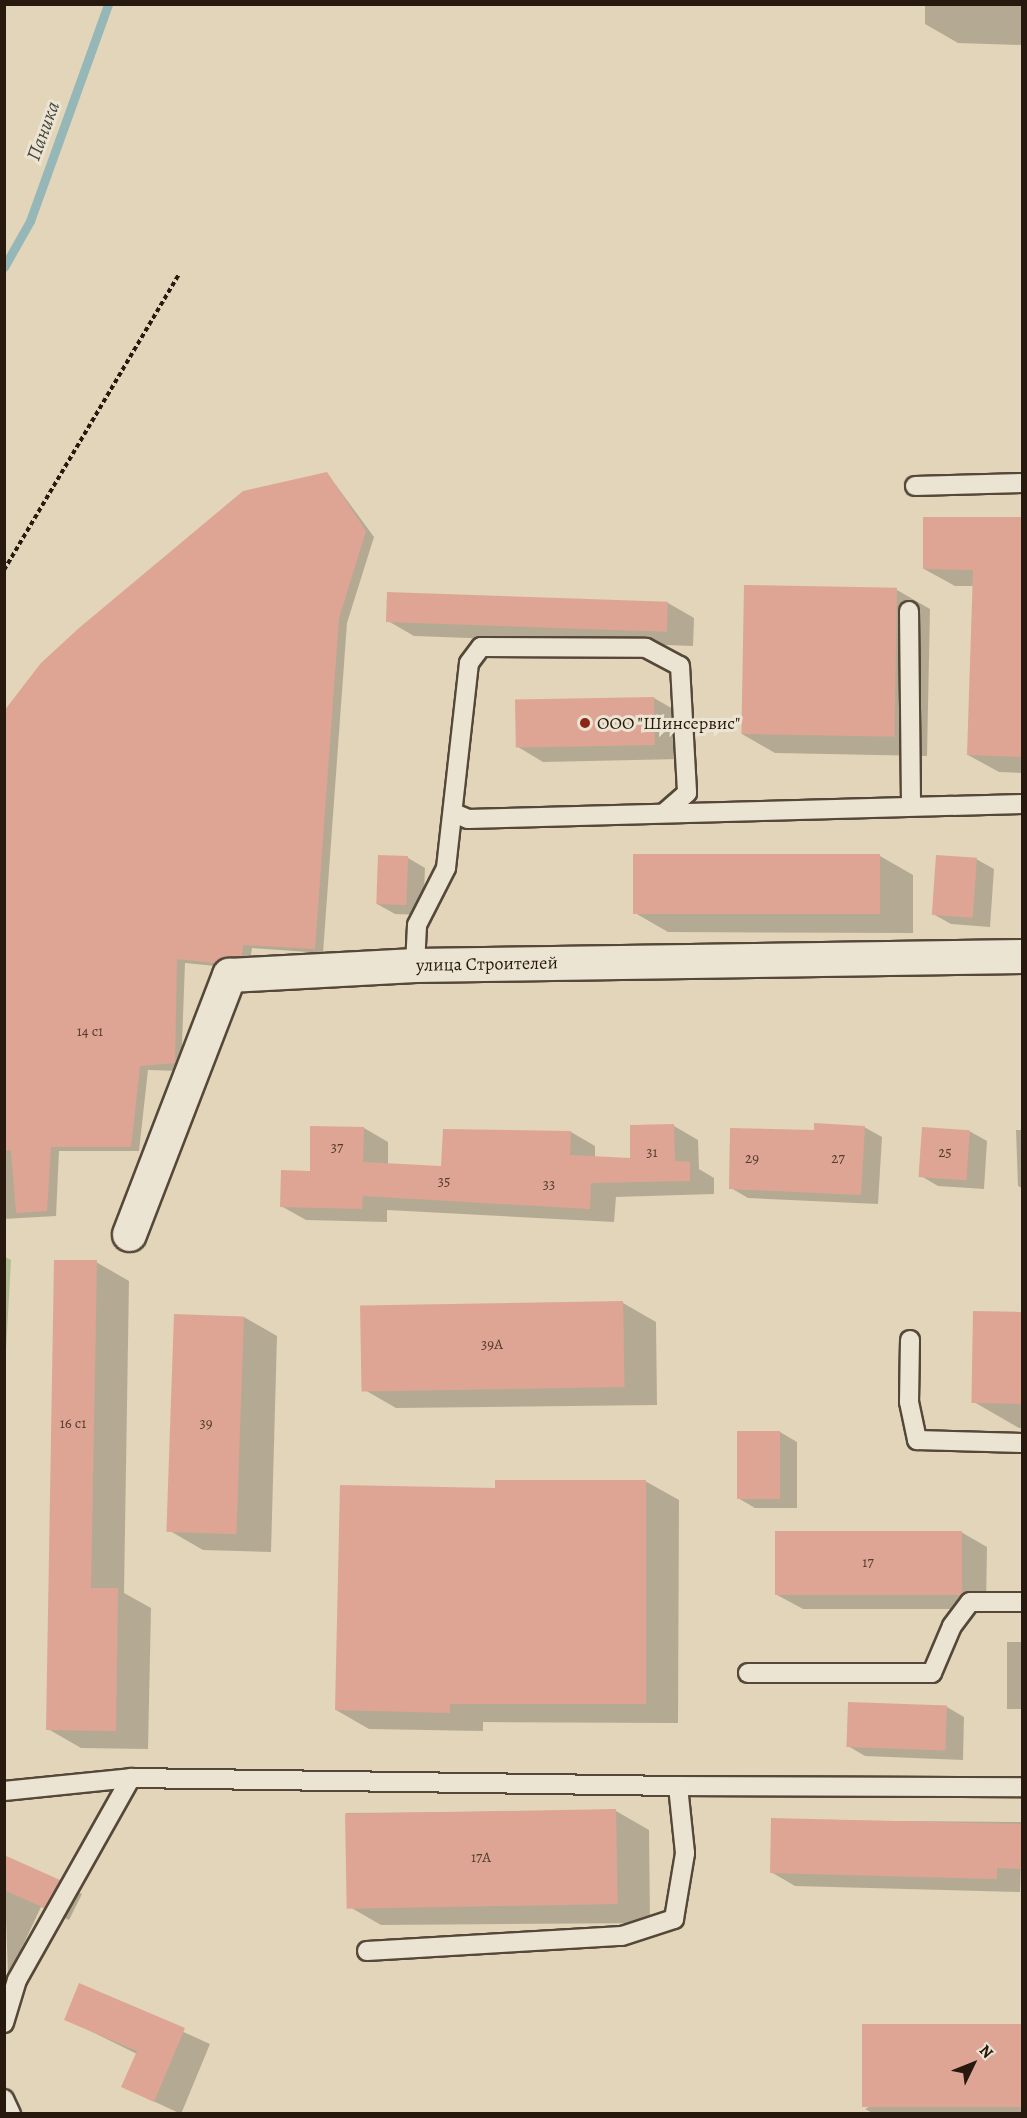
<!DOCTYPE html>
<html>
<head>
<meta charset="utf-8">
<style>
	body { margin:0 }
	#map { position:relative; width:1027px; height:2118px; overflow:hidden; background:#e2d5b9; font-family:Alegreya,serif }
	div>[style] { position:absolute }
	.green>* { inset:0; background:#b0be91 }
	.shadow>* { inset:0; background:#0003; transform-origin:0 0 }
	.stream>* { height:9px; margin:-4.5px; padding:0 4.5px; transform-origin:4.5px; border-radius:4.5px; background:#96b7b7 }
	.building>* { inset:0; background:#dfa594; transform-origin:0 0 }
	.path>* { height:4px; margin-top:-2px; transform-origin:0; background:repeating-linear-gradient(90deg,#27190d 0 4.5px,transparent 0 7.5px) }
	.roads { filter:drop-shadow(2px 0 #564838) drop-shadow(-2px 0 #564838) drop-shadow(0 2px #564838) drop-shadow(0 -2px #564838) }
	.lane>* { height:18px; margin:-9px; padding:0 9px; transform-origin:9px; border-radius:9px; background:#ece4d2 }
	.street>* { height:33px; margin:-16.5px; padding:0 16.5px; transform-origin:16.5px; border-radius:16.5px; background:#ece4d2 }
	.dots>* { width:16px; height:16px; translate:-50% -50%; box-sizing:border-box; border:3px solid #ece4d2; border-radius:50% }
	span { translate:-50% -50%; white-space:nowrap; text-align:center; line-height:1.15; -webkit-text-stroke:6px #ece4d2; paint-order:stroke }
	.number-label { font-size:15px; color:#553c2f }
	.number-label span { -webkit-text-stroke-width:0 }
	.poi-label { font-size:18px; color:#27190d }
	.left { translate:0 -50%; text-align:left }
	.street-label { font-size:18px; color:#27190d }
	.water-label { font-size:20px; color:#484840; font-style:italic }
	.frame { position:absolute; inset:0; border:6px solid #27190d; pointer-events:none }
	.north { position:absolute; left:943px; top:2034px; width:60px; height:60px; -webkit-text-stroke:4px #ece4d2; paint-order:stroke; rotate:47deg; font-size:16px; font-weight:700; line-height:24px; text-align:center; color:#27190d }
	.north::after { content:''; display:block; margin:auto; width:21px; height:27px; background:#27190d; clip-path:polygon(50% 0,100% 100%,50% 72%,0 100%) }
</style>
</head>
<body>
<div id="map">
	<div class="green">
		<div style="clip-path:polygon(5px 1257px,11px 1260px,5px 1368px)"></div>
	</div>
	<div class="shadow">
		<div style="clip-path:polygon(925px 4px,1022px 4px,1022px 45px,958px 43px,925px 24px)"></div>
		<div style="clip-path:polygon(327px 473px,374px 537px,347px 623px,323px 953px,252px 948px,250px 960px,225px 967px,185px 963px,181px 1071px,148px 1070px,139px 1151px,59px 1151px,56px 1216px,4px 1219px,4px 714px)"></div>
		<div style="clip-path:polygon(1022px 519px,1022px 773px,999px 772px,968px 755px,974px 586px,955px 586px,924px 569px)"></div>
		<div style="clip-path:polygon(897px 590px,930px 609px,927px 756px,775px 753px,742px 734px)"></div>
		<div style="clip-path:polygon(668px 603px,694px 618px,693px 646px,414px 636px,388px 621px)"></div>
		<div style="clip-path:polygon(654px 698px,680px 713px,681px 759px,543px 762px,518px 747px,516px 701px)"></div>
		<div style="clip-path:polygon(880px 856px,913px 875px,913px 933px,668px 932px,635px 913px)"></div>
		<div style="clip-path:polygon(408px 858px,425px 868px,423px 915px,395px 914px,377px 904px)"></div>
		<div style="clip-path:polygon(976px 859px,994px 869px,990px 927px,951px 924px,933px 914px)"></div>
		<div style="clip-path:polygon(674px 1126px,698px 1140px,699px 1169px,714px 1178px,714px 1194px,616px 1197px,614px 1222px,387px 1210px,387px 1222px,306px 1220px,281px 1206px,364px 1128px,388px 1142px,388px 1165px,443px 1167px,571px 1132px,595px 1146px,595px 1158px,632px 1160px)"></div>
		<div style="clip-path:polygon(864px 1127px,882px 1137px,878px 1204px,748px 1198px,731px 1188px,815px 1132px)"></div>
		<div style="clip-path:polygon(1016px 1130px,1022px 1130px,1022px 1188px,1018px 1186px)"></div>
		<div style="clip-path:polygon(969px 1131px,987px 1141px,984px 1189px,938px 1186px,921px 1176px)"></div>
		<div style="clip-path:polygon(96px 1262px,129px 1281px,124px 1593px,151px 1608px,148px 1749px,81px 1748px,48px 1729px)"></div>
		<div style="clip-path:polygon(623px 1303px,656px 1322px,657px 1405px,396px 1408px,363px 1389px)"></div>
		<div style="clip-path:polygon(1022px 1313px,1022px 1428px,1019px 1428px,974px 1402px)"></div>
		<div style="clip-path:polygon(244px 1317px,277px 1336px,271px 1552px,203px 1550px,170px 1531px)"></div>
		<div style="clip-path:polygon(780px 1432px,797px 1442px,797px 1508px,755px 1508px,738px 1498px)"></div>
		<div style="clip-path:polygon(645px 1481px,679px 1500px,678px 1723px,483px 1722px,483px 1731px,369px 1729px,336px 1710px,497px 1490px)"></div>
		<div style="clip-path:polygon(961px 1532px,987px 1547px,986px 1609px,803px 1609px,777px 1595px)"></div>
		<div style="left:1007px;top:1642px;width:15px;height:67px"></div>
		<div style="clip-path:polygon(849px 1703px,947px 1707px,964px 1717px,963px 1760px,865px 1756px,848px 1746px)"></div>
		<div style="clip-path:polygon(616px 1811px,649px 1830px,650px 1923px,381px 1925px,348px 1906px,346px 1813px)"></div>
		<div style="clip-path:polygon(772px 1820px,1022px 1822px,1020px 1892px,795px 1886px,771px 1872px)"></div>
		<div style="clip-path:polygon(4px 1856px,82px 1894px,69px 1920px,41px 1907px,8px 1977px)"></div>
		<div style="clip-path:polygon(80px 1985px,210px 2044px,181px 2114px,123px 2087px,137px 2054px,66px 2019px)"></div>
		<div style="clip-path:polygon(1022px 2026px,1022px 2114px,874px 2114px,865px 2109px)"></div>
	</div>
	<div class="stream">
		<div style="left:4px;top:267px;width:53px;rotate:-60.5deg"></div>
		<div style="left:30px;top:221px;width:231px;rotate:-70.2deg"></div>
	</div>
	<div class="building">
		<div style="clip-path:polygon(327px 472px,366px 531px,339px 618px,315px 949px,243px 945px,242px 956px,215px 963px,177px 959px,175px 1063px,140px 1066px,131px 1147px,51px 1147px,47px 1211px,16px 1213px,11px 1150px,4px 1151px,4px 711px,41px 663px,79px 628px,243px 491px)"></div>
		<div style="clip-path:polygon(923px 517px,1023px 517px,1023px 757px,967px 755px,973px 570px,923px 569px)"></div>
		<div style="left:744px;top:585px;width:153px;height:149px;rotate:1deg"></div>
		<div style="left:387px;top:592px;width:281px;height:30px;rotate:2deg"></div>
		<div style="left:654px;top:697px;width:48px;height:139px;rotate:89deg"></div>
		<div style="left:633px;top:854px;width:247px;height:60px"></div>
		<div style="left:378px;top:855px;width:30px;height:49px;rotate:2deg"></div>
		<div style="left:936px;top:855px;width:41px;height:60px;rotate:4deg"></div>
		<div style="clip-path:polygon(814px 1123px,865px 1126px,861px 1195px,729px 1189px,730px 1128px,814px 1130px)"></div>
		<div style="clip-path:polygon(674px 1124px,675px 1161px,690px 1162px,690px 1181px,591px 1183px,590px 1209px,363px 1196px,362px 1209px,280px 1207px,281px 1170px,310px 1171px,310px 1126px,364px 1127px,363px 1162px,441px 1166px,443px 1129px,571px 1131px,570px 1155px,630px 1158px,630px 1125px)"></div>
		<div style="left:922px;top:1127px;width:48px;height:50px;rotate:4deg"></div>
		<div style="clip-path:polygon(54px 1260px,97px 1260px,91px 1588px,118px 1588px,116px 1731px,46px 1730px)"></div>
		<div style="left:623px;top:1301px;width:86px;height:263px;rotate:89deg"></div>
		<div style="left:973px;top:1311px;width:50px;height:92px;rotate:1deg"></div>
		<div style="left:174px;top:1314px;width:70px;height:218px;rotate:2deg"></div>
		<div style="left:737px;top:1431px;width:43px;height:68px"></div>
		<div style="clip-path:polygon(495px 1480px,646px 1480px,646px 1704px,450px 1704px,450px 1713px,335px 1710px,340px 1485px,495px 1488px)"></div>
		<div style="left:775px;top:1531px;width:187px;height:64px"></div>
		<div style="left:848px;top:1702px;width:99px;height:45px;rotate:2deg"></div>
		<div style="left:616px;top:1809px;width:95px;height:271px;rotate:89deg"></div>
		<div style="clip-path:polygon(771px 1818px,1023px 1824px,1023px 1869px,997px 1868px,997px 1879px,770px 1873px)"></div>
		<div style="clip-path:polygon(4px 1855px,60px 1880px,45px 1908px,4px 1890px)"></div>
		<div style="clip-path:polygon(79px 1983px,185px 2028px,154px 2102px,121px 2087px,137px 2051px,64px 2020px)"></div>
		<div style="left:1023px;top:2024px;width:83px;height:161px;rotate:90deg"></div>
	</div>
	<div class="path">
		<div style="left:4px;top:570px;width:344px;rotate:-59.4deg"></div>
	</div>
	<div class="roads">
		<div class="lane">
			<div style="left:915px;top:486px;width:107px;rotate:-1.6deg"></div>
			<div style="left:909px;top:611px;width:195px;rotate:89.4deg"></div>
			<div style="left:454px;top:813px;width:15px;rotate:23deg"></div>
			<div style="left:468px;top:819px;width:554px;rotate:-1.55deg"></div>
			<div style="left:415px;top:965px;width:40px;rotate:-87.1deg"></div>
			<div style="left:417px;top:925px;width:64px;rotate:-63deg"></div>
			<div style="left:446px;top:868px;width:206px;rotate:-83.6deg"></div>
			<div style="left:469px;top:663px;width:20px;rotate:-53deg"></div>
			<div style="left:481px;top:647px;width:165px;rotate:0.3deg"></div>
			<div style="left:646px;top:648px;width:38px;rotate:28deg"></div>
			<div style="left:680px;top:666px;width:127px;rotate:86.8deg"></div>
			<div style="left:687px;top:793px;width:30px;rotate:139deg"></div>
			<div style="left:910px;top:1340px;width:62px;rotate:90.9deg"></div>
			<div style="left:909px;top:1402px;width:39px;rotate:78deg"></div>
			<div style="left:917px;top:1440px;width:105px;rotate:1.6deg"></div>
			<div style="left:748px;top:1673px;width:184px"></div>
			<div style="left:932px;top:1673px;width:51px;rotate:-66.9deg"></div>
			<div style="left:952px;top:1626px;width:30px;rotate:-53deg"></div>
			<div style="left:970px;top:1602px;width:52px"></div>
			<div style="left:4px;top:1791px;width:128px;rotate:-5.8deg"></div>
			<div style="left:367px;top:1951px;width:255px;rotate:-3.4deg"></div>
			<div style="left:622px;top:1936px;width:55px;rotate:-18.1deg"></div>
			<div style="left:674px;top:1919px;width:67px;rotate:-80.5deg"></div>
			<div style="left:685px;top:1853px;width:67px;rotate:-96deg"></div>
			<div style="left:678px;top:1786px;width:344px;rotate:0.2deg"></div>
			<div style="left:4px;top:2023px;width:45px;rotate:-73.2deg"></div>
			<div style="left:17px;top:1980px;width:232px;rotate:-60.6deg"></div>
			<div style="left:131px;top:1778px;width:547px;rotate:0.84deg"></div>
			<div style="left:4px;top:2099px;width:17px;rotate:65deg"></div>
		</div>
		<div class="street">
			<div style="left:129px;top:1234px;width:278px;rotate:-68.9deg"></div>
			<div style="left:229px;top:975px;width:186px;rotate:-3.1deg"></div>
			<div style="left:415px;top:965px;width:607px;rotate:-0.85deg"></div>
		</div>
	</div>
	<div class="dots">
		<div style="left:585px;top:723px;background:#8f2418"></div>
	</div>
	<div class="number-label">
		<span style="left:90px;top:1032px">14 с1</span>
		<span style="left:337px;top:1148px">37</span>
		<span style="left:652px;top:1153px">31</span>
		<span style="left:945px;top:1153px">25</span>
		<span style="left:752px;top:1159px">29</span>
		<span style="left:838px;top:1159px">27</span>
		<span style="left:444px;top:1182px">35</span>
		<span style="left:549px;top:1185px">33</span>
		<span style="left:492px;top:1345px">39А</span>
		<span style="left:73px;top:1424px">16 с1</span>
		<span style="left:206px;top:1424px">39</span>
		<span style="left:868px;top:1563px">17</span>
		<span style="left:481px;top:1858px">17А</span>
	</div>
	<div class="poi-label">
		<span class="left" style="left:597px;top:723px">ООО "Шинсервис"</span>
	</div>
	<div class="street-label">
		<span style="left:487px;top:964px;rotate:-1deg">улица Строителей</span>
	</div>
	<div class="water-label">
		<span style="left:43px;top:131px;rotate:-70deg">Паника</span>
	</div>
	<div class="frame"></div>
	<div class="north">N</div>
</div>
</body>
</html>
